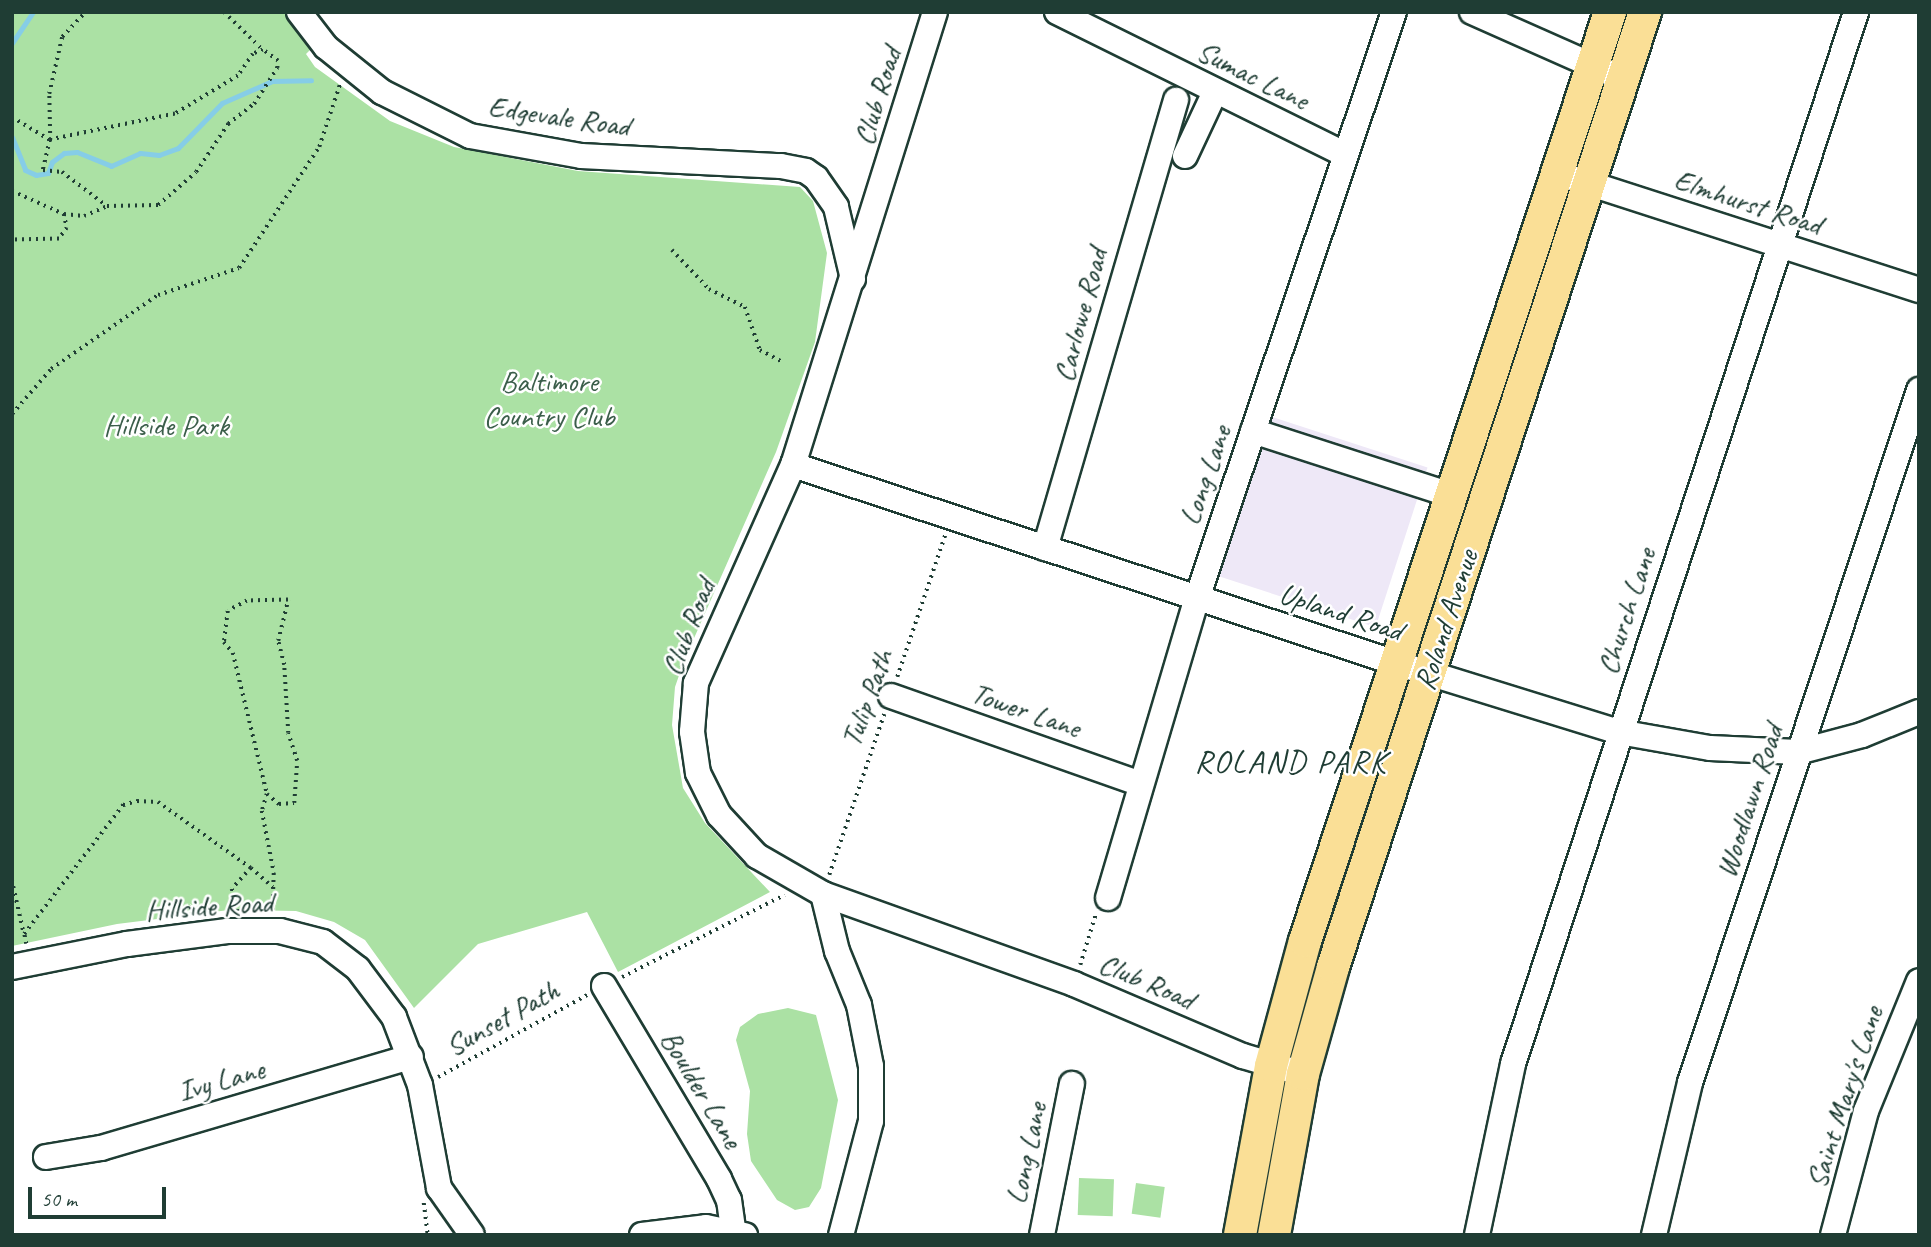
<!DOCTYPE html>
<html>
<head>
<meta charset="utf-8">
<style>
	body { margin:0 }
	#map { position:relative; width:1931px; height:1247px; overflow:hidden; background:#fff; font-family:Caveat,sans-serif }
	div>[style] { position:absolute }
	.built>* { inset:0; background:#eee8f7; transform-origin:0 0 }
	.green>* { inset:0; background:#abe1a4; transform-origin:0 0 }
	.stream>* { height:5px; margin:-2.5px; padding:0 2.5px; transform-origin:2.5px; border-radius:2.5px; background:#86cde7 }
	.path>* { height:3.5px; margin-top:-1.75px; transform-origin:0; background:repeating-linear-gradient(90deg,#1f3d34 0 2px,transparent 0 7px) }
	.roads { filter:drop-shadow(2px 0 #1f3d34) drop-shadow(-2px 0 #1f3d34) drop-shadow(0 2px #1f3d34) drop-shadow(0 -2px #1f3d34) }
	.minor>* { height:24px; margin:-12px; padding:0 12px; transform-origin:12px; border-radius:12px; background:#fff }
	.major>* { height:32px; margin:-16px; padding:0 16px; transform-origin:16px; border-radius:16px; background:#fadf96 }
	span { translate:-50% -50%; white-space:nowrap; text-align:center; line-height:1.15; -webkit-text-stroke:5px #fff; paint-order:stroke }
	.street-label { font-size:30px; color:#1f3d34 }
	.park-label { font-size:30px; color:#3b5e4a }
	.neighbourhood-label { font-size:32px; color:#1f3d34; letter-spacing:2px }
	.frame { position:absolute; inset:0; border:14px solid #1f3d34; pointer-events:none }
	.scale { position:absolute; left:28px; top:1187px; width:138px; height:32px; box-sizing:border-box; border:4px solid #1f3d34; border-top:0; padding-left:9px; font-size:21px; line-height:24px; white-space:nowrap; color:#1f3d34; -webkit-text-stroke:5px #fff; paint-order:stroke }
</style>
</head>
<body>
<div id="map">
	<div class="built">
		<div style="left:1263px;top:414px;width:173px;height:168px;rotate:18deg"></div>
	</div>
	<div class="green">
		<div style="clip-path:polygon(12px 12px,287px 12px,310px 50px,306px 54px,315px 67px,390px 121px,454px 147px,578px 171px,800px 187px,813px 201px,827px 253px,815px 342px,776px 452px,684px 661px,675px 687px,672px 725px,683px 788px,705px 823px,770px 892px,618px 972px,587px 912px,478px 944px,414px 1008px,365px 940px,334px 922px,296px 911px,229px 910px,117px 924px,12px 946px)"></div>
		<div style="clip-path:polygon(788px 1008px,816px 1015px,838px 1100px,821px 1188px,809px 1207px,795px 1210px,777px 1200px,751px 1161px,747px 1134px,750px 1091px,736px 1040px,740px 1027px,758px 1014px)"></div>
		<div style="left:1079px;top:1178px;width:35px;height:37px;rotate:2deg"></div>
		<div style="left:1136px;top:1183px;width:29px;height:31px;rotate:8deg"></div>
	</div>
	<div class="stream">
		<div style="left:12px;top:43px;width:37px;rotate:-56deg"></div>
		<div style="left:12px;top:137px;width:35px;rotate:68deg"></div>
		<div style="left:25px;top:170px;width:12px;rotate:24deg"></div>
		<div style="left:36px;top:175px;width:12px;rotate:-9deg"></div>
		<div style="left:48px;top:173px;width:12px;rotate:-70deg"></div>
		<div style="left:52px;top:162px;width:15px;rotate:-37deg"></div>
		<div style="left:64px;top:153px;width:13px;rotate:-4deg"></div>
		<div style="left:77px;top:152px;width:37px;rotate:22deg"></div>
		<div style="left:111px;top:166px;width:32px;rotate:-24deg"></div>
		<div style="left:140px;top:153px;width:19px;rotate:6deg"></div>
		<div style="left:159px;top:155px;width:20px;rotate:-20deg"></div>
		<div style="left:178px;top:148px;width:63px;rotate:-45.6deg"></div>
		<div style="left:222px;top:103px;width:55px;rotate:-23.7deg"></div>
		<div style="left:272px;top:81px;width:39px;rotate:-1deg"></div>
	</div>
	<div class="path">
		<div style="left:224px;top:12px;width:54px;rotate:44.3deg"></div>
		<div style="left:12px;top:117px;width:44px;rotate:31.2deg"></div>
		<div style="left:50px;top:140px;width:31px;rotate:103deg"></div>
		<div style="left:43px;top:170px;width:19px;rotate:6deg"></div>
		<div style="left:62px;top:172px;width:56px;rotate:37.1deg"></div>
		<div style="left:12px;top:191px;width:57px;rotate:23.9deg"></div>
		<div style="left:64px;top:214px;width:14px;rotate:78deg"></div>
		<div style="left:67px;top:228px;width:14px;rotate:126deg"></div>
		<div style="left:59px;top:239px;width:47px;rotate:178.8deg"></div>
		<div style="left:64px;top:214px;width:20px;rotate:6deg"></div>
		<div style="left:84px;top:216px;width:25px;rotate:-23deg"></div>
		<div style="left:107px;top:206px;width:51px;rotate:-1.1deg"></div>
		<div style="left:158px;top:205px;width:50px;rotate:-41deg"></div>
		<div style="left:196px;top:172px;width:58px;rotate:-56.3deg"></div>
		<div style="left:228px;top:124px;width:33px;rotate:-38deg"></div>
		<div style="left:254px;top:104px;width:43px;rotate:-57.4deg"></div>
		<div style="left:277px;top:68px;width:7px;rotate:-82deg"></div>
		<div style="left:278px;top:61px;width:19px;rotate:-144deg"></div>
		<div style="left:263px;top:50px;width:11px;rotate:158deg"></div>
		<div style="left:253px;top:54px;width:27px;rotate:124deg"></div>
		<div style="left:238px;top:76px;width:74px;rotate:148.9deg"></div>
		<div style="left:175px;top:114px;width:128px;rotate:168.3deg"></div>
		<div style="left:50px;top:140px;width:46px;rotate:-91.2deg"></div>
		<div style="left:49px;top:94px;width:58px;rotate:-77.2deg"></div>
		<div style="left:62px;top:37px;width:34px;rotate:-47deg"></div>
		<div style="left:672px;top:250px;width:54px;rotate:46.5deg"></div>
		<div style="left:709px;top:289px;width:40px;rotate:26.6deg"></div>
		<div style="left:745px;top:307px;width:46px;rotate:70.8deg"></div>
		<div style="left:760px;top:350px;width:24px;rotate:28deg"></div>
		<div style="left:12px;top:414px;width:60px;rotate:-49.1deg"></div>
		<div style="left:51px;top:369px;width:130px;rotate:-34.7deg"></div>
		<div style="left:158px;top:295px;width:85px;rotate:-18.4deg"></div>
		<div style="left:239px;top:268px;width:145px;rotate:-56.5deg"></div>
		<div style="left:319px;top:147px;width:66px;rotate:-71.6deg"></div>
		<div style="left:897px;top:677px;width:150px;rotate:-71.3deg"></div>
		<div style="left:267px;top:794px;width:16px;rotate:40deg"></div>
		<div style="left:279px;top:804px;width:15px;rotate:-4deg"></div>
		<div style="left:294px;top:803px;width:42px;rotate:-85.9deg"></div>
		<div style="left:297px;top:761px;width:29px;rotate:-108deg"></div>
		<div style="left:288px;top:733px;width:68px;rotate:-93.4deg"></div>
		<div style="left:284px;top:665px;width:25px;rotate:-104deg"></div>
		<div style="left:278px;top:641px;width:42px;rotate:-76.3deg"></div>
		<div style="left:288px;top:600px;width:41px;rotate:178.6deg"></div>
		<div style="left:247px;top:601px;width:21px;rotate:152deg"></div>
		<div style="left:228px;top:611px;width:31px;rotate:97deg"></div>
		<div style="left:224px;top:642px;width:14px;rotate:51deg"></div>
		<div style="left:233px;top:653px;width:145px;rotate:76.4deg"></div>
		<div style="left:267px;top:794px;width:18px;rotate:106deg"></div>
		<div style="left:262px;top:811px;width:63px;rotate:79deg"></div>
		<div style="left:274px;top:873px;width:38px;rotate:92deg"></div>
		<div style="left:251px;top:868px;width:29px;rotate:41deg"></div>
		<div style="left:829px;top:875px;width:170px;rotate:-71.1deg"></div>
		<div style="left:12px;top:880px;width:55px;rotate:77.5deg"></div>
		<div style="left:26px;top:944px;width:10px;rotate:-101deg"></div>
		<div style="left:24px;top:934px;width:163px;rotate:-52.5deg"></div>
		<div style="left:123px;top:805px;width:15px;rotate:-16deg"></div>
		<div style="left:137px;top:801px;width:21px;rotate:3deg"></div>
		<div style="left:158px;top:802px;width:114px;rotate:35.4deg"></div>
		<div style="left:251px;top:868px;width:28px;rotate:132deg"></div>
		<div style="left:232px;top:889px;width:23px;rotate:75deg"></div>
		<div style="left:1080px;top:965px;width:54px;rotate:-72.9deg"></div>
		<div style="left:622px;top:977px;width:182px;rotate:-26.8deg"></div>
		<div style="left:438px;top:1077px;width:170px;rotate:-28.8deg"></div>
		<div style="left:424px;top:1203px;width:32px;rotate:83deg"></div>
	</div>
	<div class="roads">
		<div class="minor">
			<div style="left:299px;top:12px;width:44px;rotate:52.4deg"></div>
			<div style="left:326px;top:47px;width:72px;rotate:38.8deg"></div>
			<div style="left:382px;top:92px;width:98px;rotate:26.6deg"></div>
			<div style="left:470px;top:136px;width:113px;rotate:10.2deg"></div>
			<div style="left:581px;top:156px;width:200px;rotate:2.9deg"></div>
			<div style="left:781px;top:166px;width:25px;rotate:11deg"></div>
			<div style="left:806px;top:171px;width:12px;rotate:35deg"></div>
			<div style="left:816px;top:178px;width:35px;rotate:55deg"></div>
			<div style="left:836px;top:207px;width:74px;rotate:76.7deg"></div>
			<div style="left:935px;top:12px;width:475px;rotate:107.4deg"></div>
			<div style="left:793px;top:465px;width:239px;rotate:114deg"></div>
			<div style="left:696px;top:683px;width:49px;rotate:94.7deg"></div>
			<div style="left:692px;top:732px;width:41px;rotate:81.7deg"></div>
			<div style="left:698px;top:773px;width:47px;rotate:63.4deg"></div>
			<div style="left:719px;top:815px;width:56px;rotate:47.2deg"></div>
			<div style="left:757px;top:856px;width:76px;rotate:29.9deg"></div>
			<div style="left:823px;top:894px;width:267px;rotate:19.7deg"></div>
			<div style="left:1074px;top:984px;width:184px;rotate:23.1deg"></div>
			<div style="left:1243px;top:1056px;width:63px;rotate:16.7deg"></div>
			<div style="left:1057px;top:12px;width:322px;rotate:26.3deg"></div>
			<div style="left:1472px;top:12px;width:165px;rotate:23.9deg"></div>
			<div style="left:1185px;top:156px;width:71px;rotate:-64.9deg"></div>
			<div style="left:1557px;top:173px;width:380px;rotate:17.9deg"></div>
			<div style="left:1253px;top:431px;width:208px;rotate:17.9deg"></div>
			<div style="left:793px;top:465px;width:635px;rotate:18.18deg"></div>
			<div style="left:1396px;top:663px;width:233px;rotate:17.2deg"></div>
			<div style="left:1619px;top:732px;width:92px;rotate:10deg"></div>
			<div style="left:1710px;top:748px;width:88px;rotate:2.6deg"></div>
			<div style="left:1798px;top:752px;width:66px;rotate:-14.9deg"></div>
			<div style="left:1862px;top:735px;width:61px;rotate:-22deg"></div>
			<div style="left:1045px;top:548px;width:467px;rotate:-73.7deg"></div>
			<div style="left:891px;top:696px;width:265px;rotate:19.4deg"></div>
			<div style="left:823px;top:894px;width:59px;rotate:76.2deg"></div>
			<div style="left:837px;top:951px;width:58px;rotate:67.8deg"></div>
			<div style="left:859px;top:1005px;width:62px;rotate:78.9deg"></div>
			<div style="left:871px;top:1066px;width:55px;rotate:90deg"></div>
			<div style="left:871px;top:1121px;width:118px;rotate:104.7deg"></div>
			<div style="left:1108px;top:898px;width:313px;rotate:-73.5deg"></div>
			<div style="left:1197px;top:598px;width:618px;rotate:-71.42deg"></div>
			<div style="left:12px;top:967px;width:117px;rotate:-11.3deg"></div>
			<div style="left:127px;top:944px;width:101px;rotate:-7.4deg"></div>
			<div style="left:227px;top:931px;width:53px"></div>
			<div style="left:280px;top:931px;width:44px;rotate:14.3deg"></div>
			<div style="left:323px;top:942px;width:44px;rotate:37.6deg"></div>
			<div style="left:358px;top:969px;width:60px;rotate:53.1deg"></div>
			<div style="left:394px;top:1017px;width:73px;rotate:69.1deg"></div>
			<div style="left:420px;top:1085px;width:105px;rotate:79.5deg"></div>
			<div style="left:439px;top:1188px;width:57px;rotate:54.9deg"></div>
			<div style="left:604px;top:986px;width:225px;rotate:59.2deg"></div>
			<div style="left:719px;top:1179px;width:23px;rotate:65deg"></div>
			<div style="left:729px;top:1200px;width:29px;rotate:82deg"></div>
			<div style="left:46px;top:1157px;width:56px;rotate:-9.3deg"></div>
			<div style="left:101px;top:1148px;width:323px;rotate:-16.4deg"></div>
			<div style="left:642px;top:1235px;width:64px;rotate:-7.1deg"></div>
			<div style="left:706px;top:1227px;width:40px;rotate:12deg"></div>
			<div style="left:1042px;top:1235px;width:154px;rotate:-78.8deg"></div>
			<div style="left:1477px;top:1235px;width:175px;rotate:-78.1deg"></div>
			<div style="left:1513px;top:1064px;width:1107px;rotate:-71.94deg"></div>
			<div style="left:1654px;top:1235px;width:156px;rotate:-76.7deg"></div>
			<div style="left:1690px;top:1083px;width:730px;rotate:-71.71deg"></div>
			<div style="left:1833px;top:1235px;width:128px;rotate:-75.1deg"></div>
			<div style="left:1866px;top:1111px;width:140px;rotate:-67.8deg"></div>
		</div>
		<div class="major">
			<div style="left:1240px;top:1235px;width:172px;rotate:-79.6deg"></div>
			<div style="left:1271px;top:1066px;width:130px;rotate:-74.8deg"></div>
			<div style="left:1305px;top:941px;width:978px;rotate:-71.82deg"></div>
			<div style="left:1274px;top:1235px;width:164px;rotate:-79.8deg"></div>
			<div style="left:1303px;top:1074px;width:111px;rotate:-74.3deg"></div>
			<div style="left:1333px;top:967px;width:1005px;rotate:-71.91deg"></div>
		</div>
	</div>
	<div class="street-label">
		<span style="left:1253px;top:75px;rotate:26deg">Sumac Lane</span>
		<span style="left:877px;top:96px;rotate:-73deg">Club Road</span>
		<span style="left:559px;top:116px;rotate:8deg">Edgevale Road</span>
		<span style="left:1748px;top:202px;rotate:18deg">Elmhurst Road</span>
		<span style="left:1080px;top:315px;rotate:-75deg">Carlowe Road</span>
		<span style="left:1205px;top:475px;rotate:-71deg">Long Lane</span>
		<span style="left:1626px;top:611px;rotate:-72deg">Church Lane</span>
		<span style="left:1341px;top:612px;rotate:18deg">Upland Road</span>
		<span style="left:1446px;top:620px;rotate:-72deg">Roland Avenue</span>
		<span style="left:688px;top:627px;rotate:-69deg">Club Road</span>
		<span style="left:867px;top:698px;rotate:-70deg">Tulip Path</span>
		<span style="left:1026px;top:710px;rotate:19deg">Tower Lane</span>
		<span style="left:1749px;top:801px;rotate:-72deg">Woodlawn Road</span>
		<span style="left:209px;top:906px;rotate:-4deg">Hillside Road</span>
		<span style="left:1147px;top:981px;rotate:23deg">Club Road</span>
		<span style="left:502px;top:1018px;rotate:-29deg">Sunset Path</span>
		<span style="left:221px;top:1080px;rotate:-16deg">Ivy Lane</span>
		<span style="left:702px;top:1089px;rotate:59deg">Boulder Lane</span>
		<span style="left:1844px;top:1097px;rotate:-72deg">Saint Mary's Lane</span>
		<span style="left:1026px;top:1153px;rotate:-78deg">Long Lane</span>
	</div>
	<div class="park-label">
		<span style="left:549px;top:398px">Baltimore<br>Country Club</span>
		<span style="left:166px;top:425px">Hillside Park</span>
	</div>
	<div class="neighbourhood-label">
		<span style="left:1291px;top:762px">ROLAND PARK</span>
	</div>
	<div class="frame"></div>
	<div class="scale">50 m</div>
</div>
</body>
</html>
